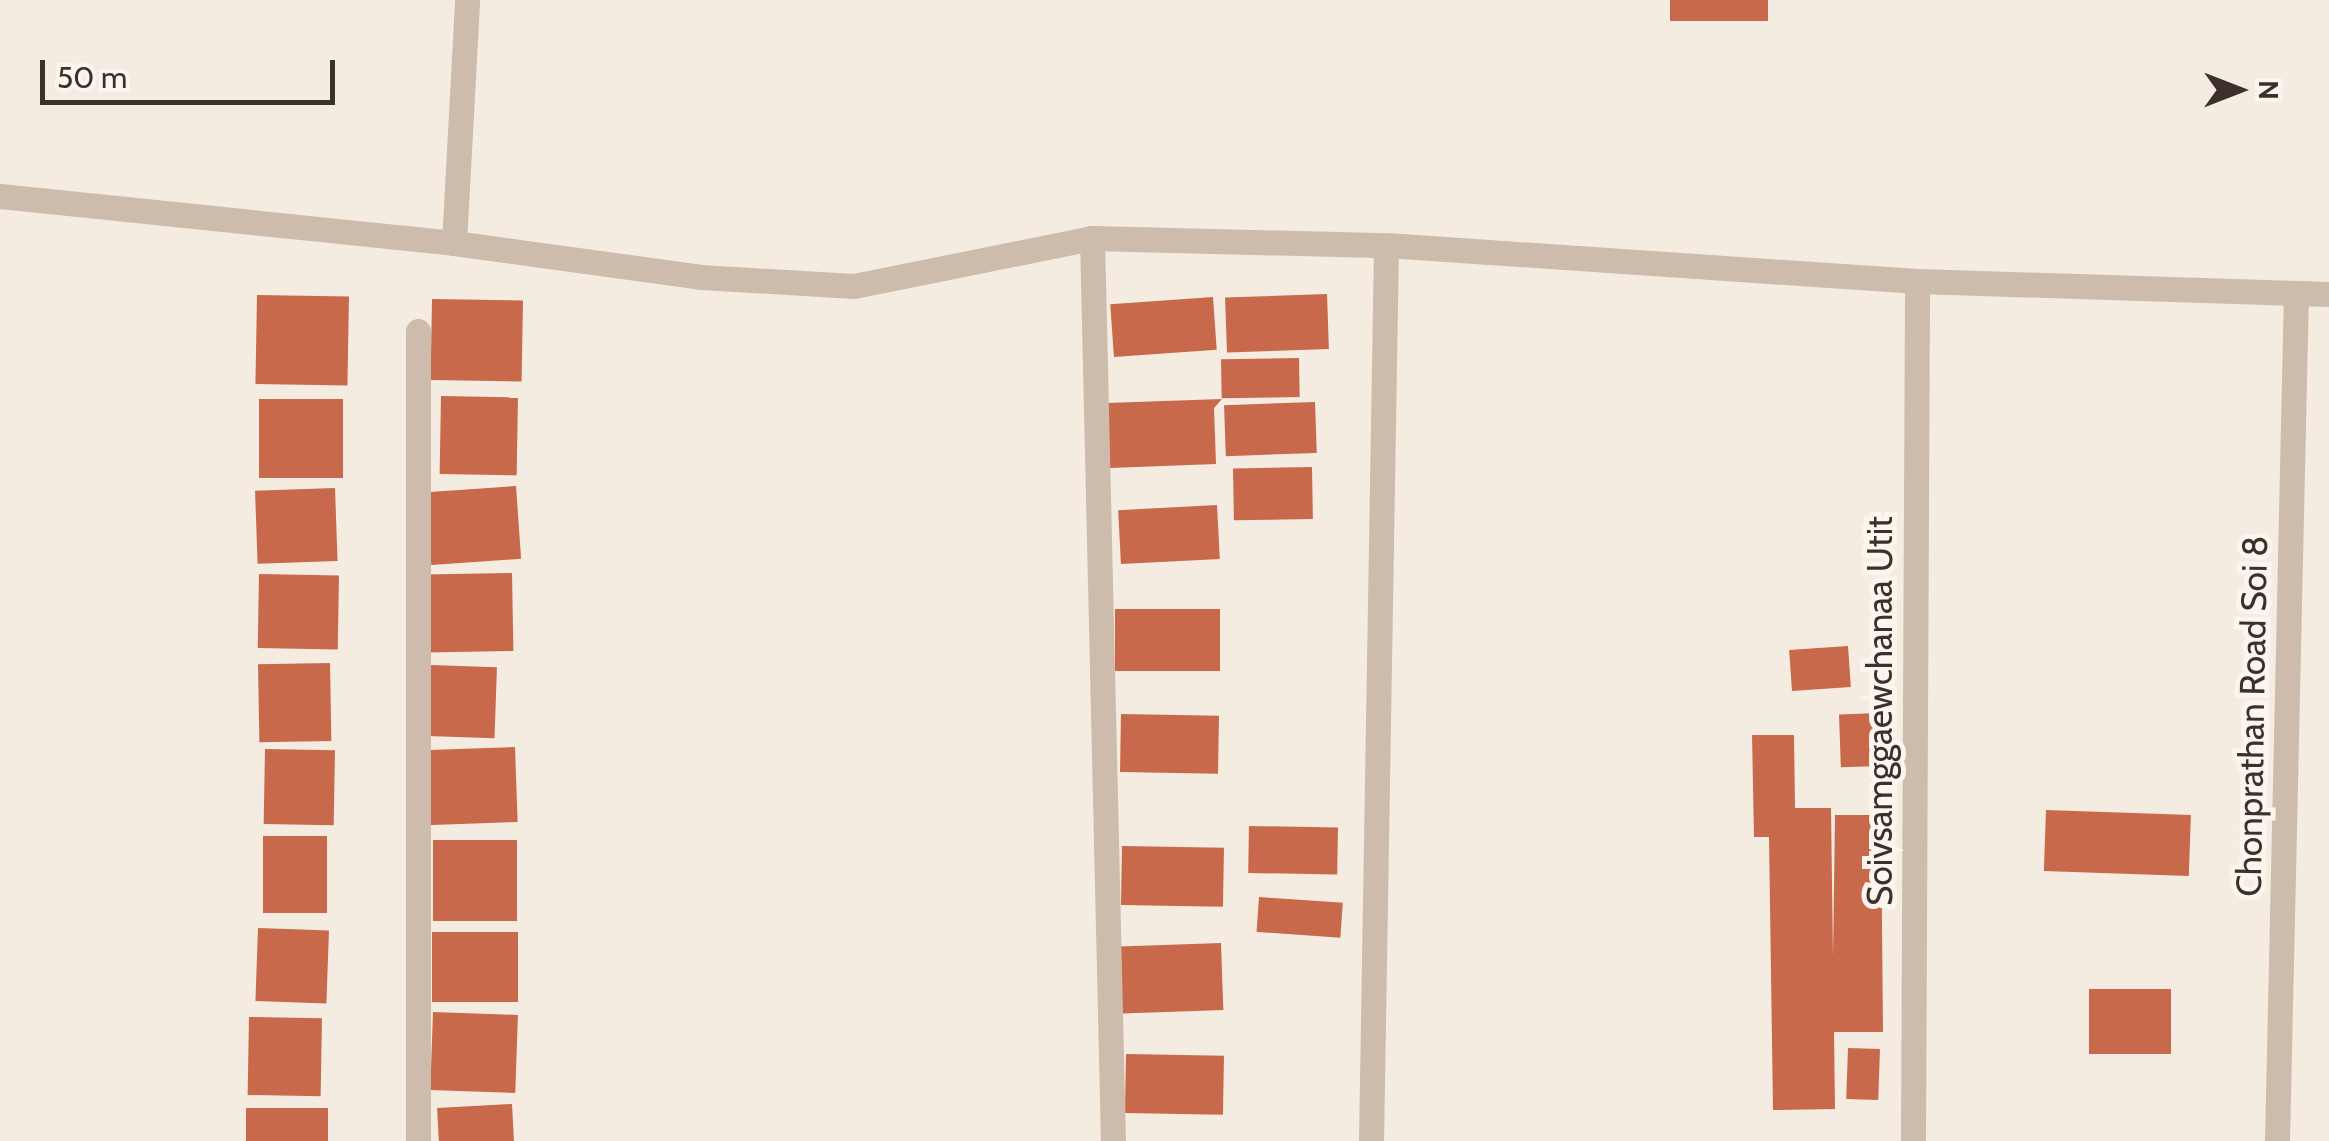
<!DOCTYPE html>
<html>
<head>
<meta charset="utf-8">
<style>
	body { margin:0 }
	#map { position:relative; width:2329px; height:1141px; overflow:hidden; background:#f4ebe1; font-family:Cabin,sans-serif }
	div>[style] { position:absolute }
	.building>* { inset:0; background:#c8694b; transform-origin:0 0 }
	.minor>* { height:25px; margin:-12.5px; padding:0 12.5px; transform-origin:12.5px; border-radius:12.5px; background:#cdbbac }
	span { translate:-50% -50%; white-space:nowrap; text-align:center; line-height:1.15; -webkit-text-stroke:10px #fbf5ee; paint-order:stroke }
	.street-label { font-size:35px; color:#3b302b }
	.north { position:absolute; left:2189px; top:40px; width:100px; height:100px; -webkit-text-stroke:8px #fbf5ee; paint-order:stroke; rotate:90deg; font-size:28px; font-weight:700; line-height:40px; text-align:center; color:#3b302b }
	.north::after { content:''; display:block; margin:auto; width:35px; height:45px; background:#3b302b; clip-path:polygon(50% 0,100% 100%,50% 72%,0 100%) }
	.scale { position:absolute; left:40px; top:60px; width:295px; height:45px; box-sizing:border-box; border:5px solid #3b302b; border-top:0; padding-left:12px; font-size:30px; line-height:35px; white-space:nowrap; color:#3b302b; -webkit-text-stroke:8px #fbf5ee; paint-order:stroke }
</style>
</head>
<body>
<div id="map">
	<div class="building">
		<div style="left:1670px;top:0;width:98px;height:21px"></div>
		<div style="left:1327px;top:294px;width:55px;height:102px;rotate:88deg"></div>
		<div style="left:257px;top:295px;width:92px;height:89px;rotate:1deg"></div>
		<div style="left:1213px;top:297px;width:53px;height:103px;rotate:86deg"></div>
		<div style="left:432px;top:299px;width:91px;height:81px;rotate:1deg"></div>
		<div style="left:1299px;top:358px;width:39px;height:78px;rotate:89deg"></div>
		<div style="left:441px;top:396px;width:77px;height:78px;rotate:1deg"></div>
		<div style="left:259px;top:399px;width:84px;height:79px"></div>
		<div style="clip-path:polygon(1222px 399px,1214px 408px,1216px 464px,1110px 468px,1107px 403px)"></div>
		<div style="left:1315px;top:402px;width:51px;height:91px;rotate:88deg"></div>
		<div style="left:1312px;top:467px;width:52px;height:79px;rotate:89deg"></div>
		<div style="left:516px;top:486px;width:73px;height:90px;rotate:86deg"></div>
		<div style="left:335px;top:488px;width:73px;height:80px;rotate:88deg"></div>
		<div style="left:1217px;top:505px;width:54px;height:99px;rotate:87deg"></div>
		<div style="left:512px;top:573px;width:78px;height:88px;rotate:89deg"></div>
		<div style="left:259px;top:574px;width:80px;height:74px;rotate:1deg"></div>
		<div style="left:1115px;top:609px;width:105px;height:62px"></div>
		<div style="left:1848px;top:646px;width:41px;height:59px;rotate:86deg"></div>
		<div style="left:330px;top:663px;width:78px;height:72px;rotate:89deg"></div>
		<div style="left:430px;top:665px;width:67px;height:71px;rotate:2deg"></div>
		<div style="left:1879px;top:713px;width:53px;height:40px;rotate:88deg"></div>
		<div style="left:1121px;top:714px;width:98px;height:58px;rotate:1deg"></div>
		<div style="clip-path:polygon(1752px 735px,1794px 735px,1795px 808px,1831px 808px,1833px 957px,1835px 815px,1881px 815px,1883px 1032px,1834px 1032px,1835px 1109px,1773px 1110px,1769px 837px,1754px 837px)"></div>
		<div style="left:515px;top:747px;width:75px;height:93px;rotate:88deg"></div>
		<div style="left:265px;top:749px;width:70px;height:75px;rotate:1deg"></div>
		<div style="left:2046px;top:810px;width:145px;height:61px;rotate:2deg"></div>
		<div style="left:1249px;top:826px;width:89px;height:47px;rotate:1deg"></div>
		<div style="left:263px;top:836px;width:64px;height:77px"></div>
		<div style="left:433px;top:840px;width:84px;height:81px"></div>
		<div style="left:1122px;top:846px;width:102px;height:59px;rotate:1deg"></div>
		<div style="left:1259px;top:897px;width:84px;height:35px;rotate:4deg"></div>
		<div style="left:258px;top:928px;width:71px;height:73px;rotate:2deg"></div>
		<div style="left:432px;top:932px;width:86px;height:70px"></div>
		<div style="left:1221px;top:943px;width:67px;height:101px;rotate:88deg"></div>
		<div style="left:2171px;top:989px;width:65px;height:82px;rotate:90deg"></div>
		<div style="left:433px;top:1012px;width:85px;height:78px;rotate:2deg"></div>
		<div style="left:249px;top:1017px;width:73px;height:78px;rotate:1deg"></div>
		<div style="left:1848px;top:1048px;width:32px;height:51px;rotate:2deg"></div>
		<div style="left:1126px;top:1054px;width:98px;height:59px;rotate:1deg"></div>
		<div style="left:512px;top:1104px;width:37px;height:75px;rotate:87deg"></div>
		<div style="left:328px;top:1108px;width:33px;height:82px;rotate:90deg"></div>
	</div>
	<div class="minor">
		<div style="left:0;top:196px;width:456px;rotate:5.9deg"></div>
		<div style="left:454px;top:243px;width:249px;rotate:7.8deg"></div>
		<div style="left:701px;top:277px;width:153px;rotate:3.4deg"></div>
		<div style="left:854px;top:286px;width:243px;rotate:-11.4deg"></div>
		<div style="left:1092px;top:238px;width:294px;rotate:1.4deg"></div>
		<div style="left:1386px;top:245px;width:532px;rotate:3.88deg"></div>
		<div style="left:1917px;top:281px;width:412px;rotate:1.8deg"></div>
		<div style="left:1092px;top:238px;width:903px;rotate:88.67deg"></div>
		<div style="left:454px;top:243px;width:243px;rotate:-86.9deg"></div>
		<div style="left:418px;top:331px;width:810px;rotate:90deg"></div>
		<div style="left:1371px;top:1141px;width:896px;rotate:-89.04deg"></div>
		<div style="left:1913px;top:1141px;width:860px;rotate:-89.73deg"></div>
		<div style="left:2277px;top:1141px;width:848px;rotate:-88.72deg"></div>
	</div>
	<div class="street-label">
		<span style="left:1880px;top:711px;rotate:-90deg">Soivsamggaewchanaa Utit</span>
		<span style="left:2252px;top:716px;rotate:-89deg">Chonprathan Road Soi 8</span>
	</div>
	<div class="north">N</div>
	<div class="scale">50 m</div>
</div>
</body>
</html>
